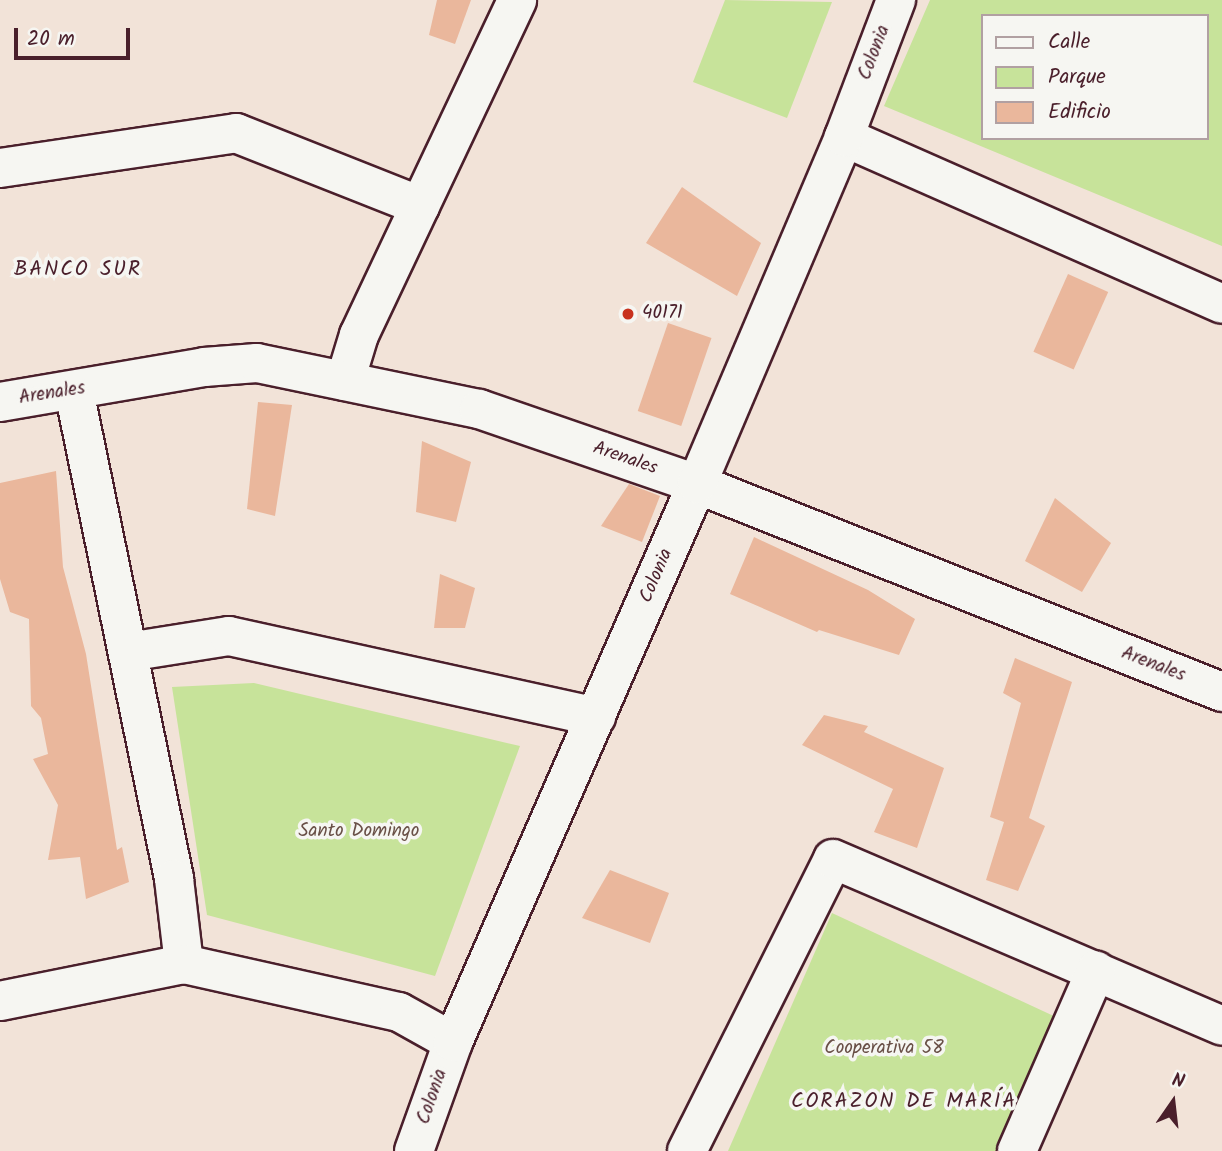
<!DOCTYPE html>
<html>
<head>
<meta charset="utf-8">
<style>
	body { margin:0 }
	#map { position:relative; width:1222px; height:1151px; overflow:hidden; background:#f2e3d8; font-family:Kalam,sans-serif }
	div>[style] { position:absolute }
	.green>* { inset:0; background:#c7e39a }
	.building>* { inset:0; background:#eab79c; transform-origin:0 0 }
	.roads { filter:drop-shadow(2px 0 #4a1f2b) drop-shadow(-2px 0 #4a1f2b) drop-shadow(0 2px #4a1f2b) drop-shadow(0 -2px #4a1f2b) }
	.street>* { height:38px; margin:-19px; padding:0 19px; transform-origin:19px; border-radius:19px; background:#f6f6f2 }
	.dots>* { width:19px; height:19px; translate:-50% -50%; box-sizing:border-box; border:4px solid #f6f6f2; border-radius:50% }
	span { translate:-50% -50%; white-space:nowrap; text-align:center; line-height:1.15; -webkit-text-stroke:7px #f6f6f2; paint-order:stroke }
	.street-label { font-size:19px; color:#4a1f2b }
	.poi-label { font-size:19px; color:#4a1f2b }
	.left { translate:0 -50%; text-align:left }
	.park-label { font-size:19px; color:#695047 }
	.neighbourhood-label { font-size:21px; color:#4a1f2b; letter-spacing:2px }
	.legend { position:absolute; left:981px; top:14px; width:228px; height:126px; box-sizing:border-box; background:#f6f6f2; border:2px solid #b1a0a2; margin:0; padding:9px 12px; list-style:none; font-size:21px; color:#4a1f2b }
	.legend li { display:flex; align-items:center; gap:14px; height:35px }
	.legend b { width:35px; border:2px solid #b1a0a2 }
	.north { position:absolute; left:1138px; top:1067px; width:70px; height:70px; -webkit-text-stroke:5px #f6f6f2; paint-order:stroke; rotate:14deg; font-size:19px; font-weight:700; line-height:28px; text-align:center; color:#4a1f2b }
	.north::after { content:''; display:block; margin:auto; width:24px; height:32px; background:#4a1f2b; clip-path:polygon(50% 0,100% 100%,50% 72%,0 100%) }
	.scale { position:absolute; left:14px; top:28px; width:116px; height:32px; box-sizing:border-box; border:4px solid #4a1f2b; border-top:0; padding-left:9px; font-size:21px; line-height:24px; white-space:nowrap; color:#4a1f2b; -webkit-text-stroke:5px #f6f6f2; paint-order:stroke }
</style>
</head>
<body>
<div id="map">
	<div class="green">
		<div style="clip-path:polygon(725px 0,832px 2px,787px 118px,693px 82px)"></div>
		<div style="clip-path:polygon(evenodd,930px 0,1222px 0,1222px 246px,884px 106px,930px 0,982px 16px,1206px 16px,1206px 138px,982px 138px,982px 16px)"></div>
		<div style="clip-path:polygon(254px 683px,520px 746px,435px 976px,207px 915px,172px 687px)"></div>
		<div style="clip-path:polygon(832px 913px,1086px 1031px,1032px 1151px,728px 1151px)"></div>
	</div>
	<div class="building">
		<div style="clip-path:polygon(437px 0,471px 0,455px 44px,429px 35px)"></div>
		<div style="clip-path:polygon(682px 187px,761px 243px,737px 296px,646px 243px)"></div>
		<div style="left:1068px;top:274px;width:44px;height:85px;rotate:24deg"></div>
		<div style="left:668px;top:323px;width:46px;height:93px;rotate:19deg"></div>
		<div style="clip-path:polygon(258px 402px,292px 405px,275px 516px,247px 509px)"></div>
		<div style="clip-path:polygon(422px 441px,471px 462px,456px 522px,416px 512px)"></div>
		<div style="clip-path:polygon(56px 471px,63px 567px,86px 654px,117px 850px,122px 847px,129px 882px,86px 899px,80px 857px,48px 860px,58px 805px,33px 759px,48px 754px,41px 718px,31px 706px,29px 619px,10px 612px,0 579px,0 483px)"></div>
		<div style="clip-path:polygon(629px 484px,660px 496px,642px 542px,601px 526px)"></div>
		<div style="clip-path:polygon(1055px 498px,1111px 543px,1082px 592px,1025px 561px)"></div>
		<div style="clip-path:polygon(754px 537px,868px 590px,915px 619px,899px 655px,819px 630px,817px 632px,730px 594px)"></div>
		<div style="clip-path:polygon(440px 574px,475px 588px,465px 628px,434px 628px)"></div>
		<div style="clip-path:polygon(1015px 658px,1072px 682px,1029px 818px,1045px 826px,1018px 891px,986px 880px,1004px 822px,990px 817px,1021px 703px,1003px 693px)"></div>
		<div style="clip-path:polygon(824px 715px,868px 726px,864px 732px,944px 768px,917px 848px,874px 832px,893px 789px,802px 745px)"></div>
		<div style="clip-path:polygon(610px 870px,669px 893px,650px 943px,582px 918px)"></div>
	</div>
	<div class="roads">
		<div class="street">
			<div style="left:844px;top:137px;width:413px;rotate:23.8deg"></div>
			<div style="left:0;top:168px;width:239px;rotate:-8.4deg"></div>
			<div style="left:236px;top:133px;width:198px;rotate:21.6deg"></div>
			<div style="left:345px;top:381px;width:48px;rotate:-73.1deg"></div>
			<div style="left:359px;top:335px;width:370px;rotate:-64.7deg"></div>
			<div style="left:74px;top:391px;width:498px;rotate:78.4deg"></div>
			<div style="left:174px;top:879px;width:86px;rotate:83.3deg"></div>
			<div style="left:0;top:402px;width:207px;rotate:-9.7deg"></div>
			<div style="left:204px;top:367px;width:53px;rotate:-4.3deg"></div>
			<div style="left:257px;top:363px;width:227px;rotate:11.7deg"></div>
			<div style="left:479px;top:409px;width:231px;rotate:19deg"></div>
			<div style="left:697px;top:484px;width:565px;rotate:21.61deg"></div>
			<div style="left:128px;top:652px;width:102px;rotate:-9deg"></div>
			<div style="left:229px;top:636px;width:376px;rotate:12.4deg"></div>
			<div style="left:0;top:1001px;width:188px;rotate:-11.4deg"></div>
			<div style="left:184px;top:964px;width:220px;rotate:12.6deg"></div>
			<div style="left:399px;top:1012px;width:62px;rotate:29.1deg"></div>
			<div style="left:414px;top:1151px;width:116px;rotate:-70.3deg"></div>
			<div style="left:453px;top:1042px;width:609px;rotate:-66.38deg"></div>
			<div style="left:697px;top:484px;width:377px;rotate:-67deg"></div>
			<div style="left:844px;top:137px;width:147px;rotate:-69.2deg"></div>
			<div style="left:687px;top:1151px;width:326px;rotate:-63.4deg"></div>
			<div style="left:833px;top:859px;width:423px;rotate:23.2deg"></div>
			<div style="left:1017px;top:1151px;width:197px;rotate:-66.4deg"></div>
		</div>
	</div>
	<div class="dots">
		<div style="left:628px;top:314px;background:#c8321e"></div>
	</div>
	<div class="street-label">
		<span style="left:875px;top:53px;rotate:-69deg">Colonia</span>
		<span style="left:52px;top:394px;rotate:-9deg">Arenales</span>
		<span style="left:625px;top:459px;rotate:19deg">Arenales</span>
		<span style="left:657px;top:576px;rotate:-67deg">Colonia</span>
		<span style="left:1153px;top:665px;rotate:21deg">Arenales</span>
		<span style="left:433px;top:1097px;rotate:-71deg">Colonia</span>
	</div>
	<div class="poi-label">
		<span class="left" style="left:642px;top:314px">40171</span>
	</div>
	<div class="park-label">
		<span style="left:359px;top:832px">Santo Domingo</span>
		<span style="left:884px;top:1049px">Cooperativa 58</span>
	</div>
	<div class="neighbourhood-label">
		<span style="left:78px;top:270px">BANCO SUR</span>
		<span style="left:904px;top:1102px">CORAZON DE MARÍA</span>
	</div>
	<ul class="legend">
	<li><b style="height:9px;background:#f6f6f2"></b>Calle</li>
	<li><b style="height:19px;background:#c7e39a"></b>Parque</li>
	<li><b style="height:19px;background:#eab79c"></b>Edificio</li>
	</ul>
	<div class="north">N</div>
	<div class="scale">20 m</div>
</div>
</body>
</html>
